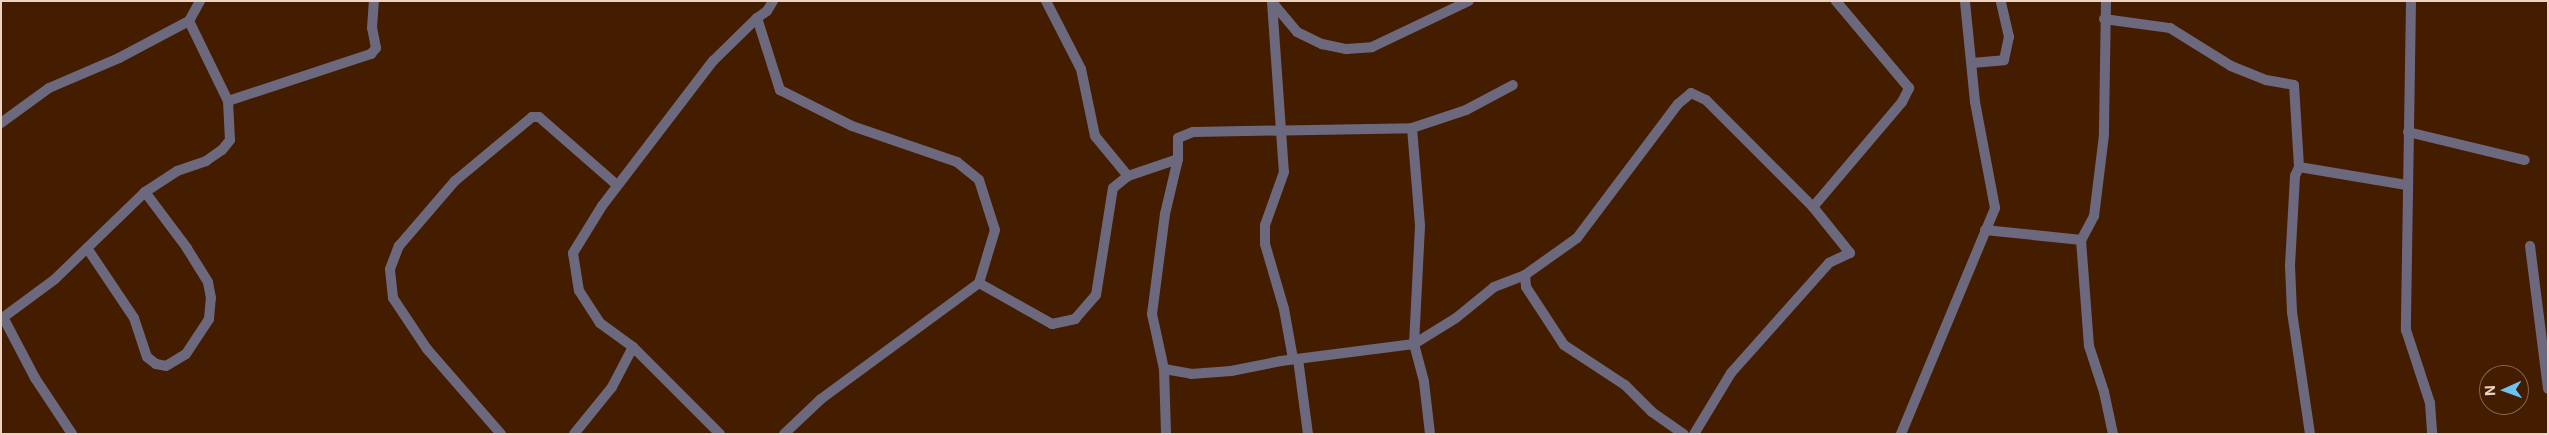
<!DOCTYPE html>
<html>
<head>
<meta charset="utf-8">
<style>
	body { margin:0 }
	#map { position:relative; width:2549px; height:435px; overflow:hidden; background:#441c00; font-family:Inter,sans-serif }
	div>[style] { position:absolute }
	.minor>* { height:10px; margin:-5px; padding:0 5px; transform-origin:5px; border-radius:5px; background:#6c697e }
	span { translate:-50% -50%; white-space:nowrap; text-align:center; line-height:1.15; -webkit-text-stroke:5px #441c00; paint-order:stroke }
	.frame { position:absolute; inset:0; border:2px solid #edd3c3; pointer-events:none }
	.north { position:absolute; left:2479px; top:365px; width:50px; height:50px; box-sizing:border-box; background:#441c00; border:1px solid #88654e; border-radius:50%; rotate:268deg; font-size:14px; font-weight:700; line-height:20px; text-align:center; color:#edd3c3 }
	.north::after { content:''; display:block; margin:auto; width:18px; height:22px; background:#6ac3f1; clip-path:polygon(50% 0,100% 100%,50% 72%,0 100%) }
</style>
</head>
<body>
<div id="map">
	<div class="minor">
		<div style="left:1046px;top:1px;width:76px;rotate:62.8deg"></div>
		<div style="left:1081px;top:69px;width:68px;rotate:78.2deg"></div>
		<div style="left:1095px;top:136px;width:52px;rotate:50.5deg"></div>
		<div style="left:1128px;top:176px;width:53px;rotate:-18.8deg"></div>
		<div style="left:1178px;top:159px;width:57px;rotate:103.3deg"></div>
		<div style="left:1165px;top:214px;width:101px;rotate:97.4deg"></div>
		<div style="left:1152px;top:314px;width:56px;rotate:77.7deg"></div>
		<div style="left:1164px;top:369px;width:27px;rotate:10deg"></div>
		<div style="left:1191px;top:374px;width:40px;rotate:-4.3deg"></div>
		<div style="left:1231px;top:371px;width:51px;rotate:-11.3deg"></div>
		<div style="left:1281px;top:361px;width:134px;rotate:-7.3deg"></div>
		<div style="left:1414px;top:344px;width:49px;rotate:-31.8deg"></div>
		<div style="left:1456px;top:318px;width:49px;rotate:-39.2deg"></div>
		<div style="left:1494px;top:287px;width:33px;rotate:-21deg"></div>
		<div style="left:1525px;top:275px;width:12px;rotate:85deg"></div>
		<div style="left:1526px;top:287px;width:69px;rotate:56.8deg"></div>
		<div style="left:1564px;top:345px;width:73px;rotate:33.3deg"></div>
		<div style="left:1625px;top:385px;width:38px;rotate:45deg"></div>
		<div style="left:1652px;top:412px;width:39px;rotate:35deg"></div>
		<div style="left:2106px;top:1px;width:134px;rotate:90.9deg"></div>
		<div style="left:2104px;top:135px;width:82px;rotate:97deg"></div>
		<div style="left:2094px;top:216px;width:27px;rotate:118deg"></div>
		<div style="left:2081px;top:240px;width:106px;rotate:85.7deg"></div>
		<div style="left:2089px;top:346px;width:48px;rotate:71.9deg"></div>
		<div style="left:2104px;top:392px;width:43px;rotate:77.9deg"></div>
		<div style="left:2411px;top:1px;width:329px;rotate:90.9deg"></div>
		<div style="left:2406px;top:330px;width:77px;rotate:71.8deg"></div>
		<div style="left:2430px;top:403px;width:31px;rotate:86deg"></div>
		<div style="left:1272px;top:2px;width:170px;rotate:86deg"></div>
		<div style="left:1284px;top:172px;width:56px;rotate:109.7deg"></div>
		<div style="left:1265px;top:225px;width:19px;rotate:90deg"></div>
		<div style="left:1265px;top:244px;width:68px;rotate:73.7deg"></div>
		<div style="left:1284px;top:309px;width:51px;rotate:79.8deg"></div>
		<div style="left:1293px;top:359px;width:5px"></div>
		<div style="left:1298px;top:359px;width:76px;rotate:82.4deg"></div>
		<div style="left:1272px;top:2px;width:39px;rotate:50deg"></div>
		<div style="left:1297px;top:32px;width:28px;rotate:26deg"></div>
		<div style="left:1322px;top:44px;width:25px;rotate:12deg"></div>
		<div style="left:1346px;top:49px;width:26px;rotate:-4deg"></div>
		<div style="left:1372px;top:47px;width:107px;rotate:-25.4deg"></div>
		<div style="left:757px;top:18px;width:76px;rotate:72.3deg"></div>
		<div style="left:780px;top:90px;width:80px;rotate:26.6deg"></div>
		<div style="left:852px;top:126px;width:111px;rotate:18.9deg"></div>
		<div style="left:957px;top:162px;width:28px;rotate:39deg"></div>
		<div style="left:979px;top:180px;width:52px;rotate:72.3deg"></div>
		<div style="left:995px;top:230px;width:55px;rotate:106.8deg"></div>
		<div style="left:979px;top:283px;width:196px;rotate:143.7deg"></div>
		<div style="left:821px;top:399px;width:51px;rotate:136.6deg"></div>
		<div style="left:2104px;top:19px;width:67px;rotate:7.8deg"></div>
		<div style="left:2170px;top:28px;width:72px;rotate:31.9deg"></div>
		<div style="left:2231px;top:66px;width:38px;rotate:22deg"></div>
		<div style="left:2266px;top:80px;width:28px;rotate:10deg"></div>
		<div style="left:2294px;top:85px;width:82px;rotate:86.5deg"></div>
		<div style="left:2299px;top:167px;width:10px;rotate:114deg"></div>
		<div style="left:2295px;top:176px;width:90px;rotate:93.2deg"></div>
		<div style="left:2290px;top:266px;width:46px;rotate:87.5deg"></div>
		<div style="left:2292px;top:312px;width:123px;rotate:81.6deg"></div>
		<div style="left:1972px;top:63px;width:32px;rotate:-5deg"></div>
		<div style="left:2004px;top:60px;width:24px;rotate:-78deg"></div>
		<div style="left:2009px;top:37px;width:37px;rotate:-103deg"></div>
		<div style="left:228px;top:101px;width:151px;rotate:-18.2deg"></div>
		<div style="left:371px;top:54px;width:8px;rotate:-50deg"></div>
		<div style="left:376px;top:48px;width:20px;rotate:-101deg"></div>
		<div style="left:372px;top:28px;width:27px;rotate:-86deg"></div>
		<div style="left:1px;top:123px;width:59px;rotate:-36.1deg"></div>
		<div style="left:49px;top:88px;width:76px;rotate:-23.2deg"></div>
		<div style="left:119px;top:58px;width:79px;rotate:-27.9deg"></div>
		<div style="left:1412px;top:128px;width:98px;rotate:85.3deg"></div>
		<div style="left:1420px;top:226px;width:118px;rotate:92.9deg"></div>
		<div style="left:1414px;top:344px;width:39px;rotate:75deg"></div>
		<div style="left:1424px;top:382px;width:52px;rotate:83.4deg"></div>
		<div style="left:2408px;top:132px;width:120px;rotate:13.5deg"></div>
		<div style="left:1178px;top:159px;width:21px;rotate:-90deg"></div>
		<div style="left:1178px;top:138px;width:16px;rotate:-22deg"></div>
		<div style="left:1193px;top:132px;width:219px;rotate:-1deg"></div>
		<div style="left:1412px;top:128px;width:57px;rotate:-18.4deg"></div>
		<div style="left:1466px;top:110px;width:53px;rotate:-28deg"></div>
		<div style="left:2299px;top:167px;width:109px;rotate:9.5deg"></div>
		<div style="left:1813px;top:207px;width:138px;rotate:-49.7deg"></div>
		<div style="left:1902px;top:102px;width:16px;rotate:-63deg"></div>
		<div style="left:1909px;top:88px;width:114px;rotate:-130deg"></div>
		<div style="left:1985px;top:230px;width:97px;rotate:5.9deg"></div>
		<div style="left:2530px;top:246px;width:144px;rotate:82.8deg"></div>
		<div style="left:87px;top:248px;width:84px;rotate:56.1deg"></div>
		<div style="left:134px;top:318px;width:41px;rotate:71.6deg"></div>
		<div style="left:147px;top:357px;width:11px;rotate:38deg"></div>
		<div style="left:156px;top:364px;width:10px;rotate:11deg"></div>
		<div style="left:166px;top:366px;width:23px;rotate:-31deg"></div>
		<div style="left:186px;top:354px;width:42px;rotate:-56.7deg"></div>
		<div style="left:209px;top:319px;width:21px;rotate:-85deg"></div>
		<div style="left:211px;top:298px;width:16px;rotate:-101deg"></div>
		<div style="left:208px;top:282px;width:40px;rotate:-122deg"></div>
		<div style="left:187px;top:248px;width:70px;rotate:-126.9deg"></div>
		<div style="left:1525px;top:275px;width:64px;rotate:-35.4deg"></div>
		<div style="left:1577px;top:238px;width:168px;rotate:-53deg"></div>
		<div style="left:1678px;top:104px;width:17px;rotate:-40deg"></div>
		<div style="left:1691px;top:93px;width:17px;rotate:25deg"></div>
		<div style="left:1706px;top:100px;width:151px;rotate:45deg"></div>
		<div style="left:1813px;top:207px;width:59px;rotate:51.2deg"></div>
		<div style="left:1850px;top:253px;width:23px;rotate:155deg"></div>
		<div style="left:1829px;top:263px;width:147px;rotate:131.7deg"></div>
		<div style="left:1731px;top:373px;width:71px;rotate:121.2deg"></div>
		<div style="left:979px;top:283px;width:84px;rotate:29.3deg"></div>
		<div style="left:1052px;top:324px;width:24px;rotate:-12deg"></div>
		<div style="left:1075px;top:319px;width:32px;rotate:-49deg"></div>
		<div style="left:1096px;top:295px;width:108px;rotate:-81deg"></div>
		<div style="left:1113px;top:188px;width:19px;rotate:-39deg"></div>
		<div style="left:3px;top:317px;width:69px;rotate:62.3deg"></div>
		<div style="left:35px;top:378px;width:67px;rotate:56.5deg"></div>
		<div style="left:1px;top:319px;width:67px;rotate:-36.5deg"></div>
		<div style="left:55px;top:279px;width:125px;rotate:-44deg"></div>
		<div style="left:145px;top:192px;width:38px;rotate:-33deg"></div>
		<div style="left:177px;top:171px;width:31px;rotate:-19deg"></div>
		<div style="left:206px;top:161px;width:19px;rotate:-35deg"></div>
		<div style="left:222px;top:150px;width:13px;rotate:-51deg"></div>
		<div style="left:230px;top:140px;width:39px;rotate:-93deg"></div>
		<div style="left:228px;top:101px;width:89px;rotate:-116deg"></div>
		<div style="left:189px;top:21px;width:23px;rotate:-61deg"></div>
		<div style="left:633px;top:347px;width:123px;rotate:45deg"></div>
		<div style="left:1164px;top:369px;width:65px;rotate:88.2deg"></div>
		<div style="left:501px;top:434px;width:113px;rotate:-131deg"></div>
		<div style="left:427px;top:349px;width:61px;rotate:-123.7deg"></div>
		<div style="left:393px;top:298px;width:29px;rotate:-96deg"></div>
		<div style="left:390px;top:269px;width:25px;rotate:-69deg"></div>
		<div style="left:399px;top:246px;width:86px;rotate:-49.3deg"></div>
		<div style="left:455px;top:181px;width:100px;rotate:-39.7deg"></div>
		<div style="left:532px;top:117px;width:7px"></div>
		<div style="left:539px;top:117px;width:103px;rotate:41.1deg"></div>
		<div style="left:574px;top:434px;width:60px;rotate:-51deg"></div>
		<div style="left:612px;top:387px;width:45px;rotate:-62.3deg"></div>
		<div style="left:633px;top:347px;width:41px;rotate:-144deg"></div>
		<div style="left:600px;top:323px;width:38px;rotate:-123deg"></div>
		<div style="left:579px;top:291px;width:38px;rotate:-99deg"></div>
		<div style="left:573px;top:253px;width:55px;rotate:-58.3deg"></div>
		<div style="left:602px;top:206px;width:183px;rotate:-52.6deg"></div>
		<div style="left:713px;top:61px;width:62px;rotate:-44.3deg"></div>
		<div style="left:757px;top:18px;width:12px;rotate:-35deg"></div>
		<div style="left:767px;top:11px;width:12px;rotate:-59deg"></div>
		<div style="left:1901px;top:434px;width:245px;rotate:-67.4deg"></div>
		<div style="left:1995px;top:208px;width:108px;rotate:-100.7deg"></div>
		<div style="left:1975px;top:102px;width:101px;rotate:-95.7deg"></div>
	</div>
	<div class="frame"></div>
	<div class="north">N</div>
</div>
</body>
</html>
